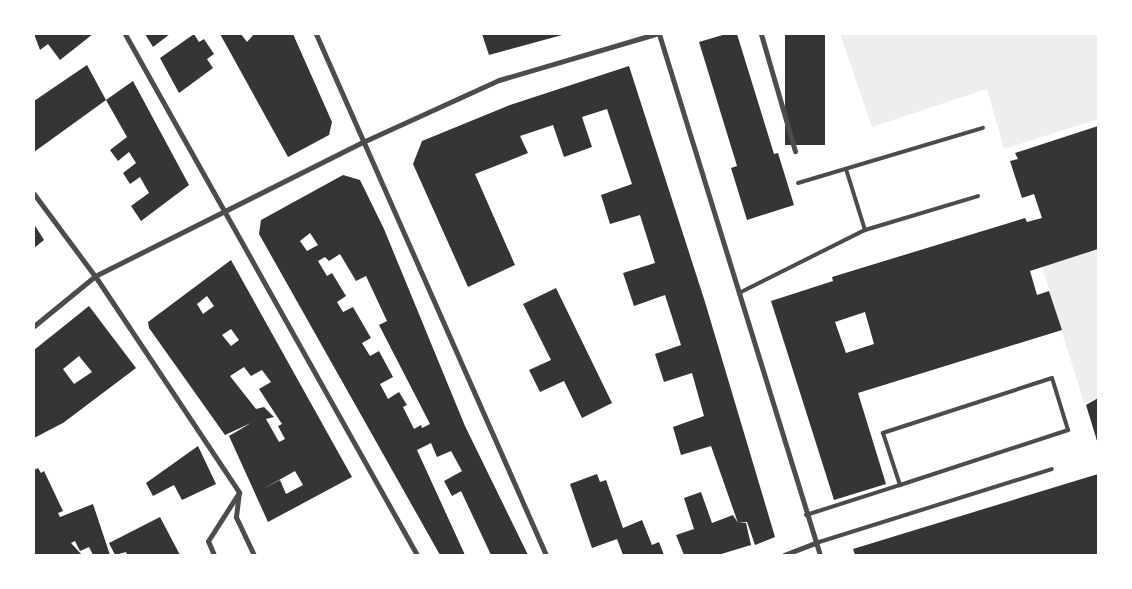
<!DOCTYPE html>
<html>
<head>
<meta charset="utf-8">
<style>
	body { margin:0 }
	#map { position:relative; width:1132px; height:589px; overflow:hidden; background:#fff; font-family:Mulish,sans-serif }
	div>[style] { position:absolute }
	.green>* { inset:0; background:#eee }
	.building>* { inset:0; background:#353535; transform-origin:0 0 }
	.service>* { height:4px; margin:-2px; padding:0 2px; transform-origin:2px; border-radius:2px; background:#4c4c4c }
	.pedestrian>* { height:4.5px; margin:-2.25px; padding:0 2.25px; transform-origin:2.25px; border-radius:2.25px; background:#4c4c4c }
	.minor>* { height:5px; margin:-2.5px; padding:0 2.5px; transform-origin:2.5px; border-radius:2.5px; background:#4c4c4c }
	span { translate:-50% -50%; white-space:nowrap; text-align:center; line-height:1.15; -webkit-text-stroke:4px #fff; paint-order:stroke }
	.frame { position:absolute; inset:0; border:35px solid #fff; pointer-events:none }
</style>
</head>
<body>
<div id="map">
	<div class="green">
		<div style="clip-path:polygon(840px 34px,1098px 34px,1098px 119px,1004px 149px,987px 89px,872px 127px)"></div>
		<div style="clip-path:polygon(1098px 249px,1098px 398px,1084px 403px,1042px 267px)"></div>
	</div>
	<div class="building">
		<div style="clip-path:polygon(34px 34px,93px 34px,60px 60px,48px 44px,40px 50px)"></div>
		<div style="clip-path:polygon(145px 34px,170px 34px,153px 47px)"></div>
		<div style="clip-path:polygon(194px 34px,199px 42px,204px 39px,214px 54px,207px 59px,213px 68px,179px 93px,160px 58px)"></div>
		<div style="clip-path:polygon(220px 34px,241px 34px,247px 42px,254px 34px,293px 34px,332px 122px,329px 135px,288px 157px)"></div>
		<div style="clip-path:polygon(482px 34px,566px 34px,489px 55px)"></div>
		<div style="clip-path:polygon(726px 34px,737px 34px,774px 154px,778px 153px,794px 205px,747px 220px,731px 168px,737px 166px,699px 42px)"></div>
		<div style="left:785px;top:34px;width:40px;height:111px"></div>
		<div style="clip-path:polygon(87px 65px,106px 100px,34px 152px,34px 101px)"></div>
		<div style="clip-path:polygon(629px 66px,705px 302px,775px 537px,755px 545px,747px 522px,738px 523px,746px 523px,751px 545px,718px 555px,684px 555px,676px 535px,694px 529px,684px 498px,701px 492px,712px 523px,733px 515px,738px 523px,711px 446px,681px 455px,673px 427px,704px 416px,692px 373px,664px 382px,655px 354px,681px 345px,665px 295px,634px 306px,623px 273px,655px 263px,640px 215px,610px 224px,601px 195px,632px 184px,607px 109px,582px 117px,592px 147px,564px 157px,553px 125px,520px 136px,528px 153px,475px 174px,515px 265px,468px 287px,413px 164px,422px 141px,510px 105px)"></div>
		<div style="clip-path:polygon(133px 81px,189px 185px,141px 221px,131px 206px,149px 193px,140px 177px,130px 184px,123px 173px,136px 163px,129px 152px,118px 161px,110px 150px,127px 137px,106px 100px)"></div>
		<div style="clip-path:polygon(evenodd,1098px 126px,1098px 249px,1030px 271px,1037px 295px,1049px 291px,1062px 330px,858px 393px,886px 484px,834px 500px,771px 301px,833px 281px,832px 277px,1025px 218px,1027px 222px,1042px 218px,1034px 194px,1022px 198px,1010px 161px,1018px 159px,1015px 153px,1098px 126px,865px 312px,874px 344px,846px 353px,835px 322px,865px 312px)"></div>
		<div style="clip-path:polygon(evenodd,343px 175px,360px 180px,384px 229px,465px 426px,528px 555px,491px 555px,461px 491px,452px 496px,444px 481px,462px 471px,451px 451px,437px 457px,431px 443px,417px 450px,465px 555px,440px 555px,259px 234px,261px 220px,343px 175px,310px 233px,318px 245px,307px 251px,300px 241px,310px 233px,343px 175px,340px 254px,356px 281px,366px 276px,387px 321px,379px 325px,430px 424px,422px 428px,421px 425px,414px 429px,403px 407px,407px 405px,399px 392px,388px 399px,380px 384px,393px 377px,379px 351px,370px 356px,362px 343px,371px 338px,353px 307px,343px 312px,337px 302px,346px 296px,332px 273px,327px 276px,318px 261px,325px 257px,329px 261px,340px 254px)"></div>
		<div style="clip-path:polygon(34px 224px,44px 240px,34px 248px)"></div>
		<div style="clip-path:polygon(evenodd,231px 260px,352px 477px,268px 522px,229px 436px,251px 423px,225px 435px,149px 328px,148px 322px,231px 260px,207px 296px,214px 306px,203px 314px,197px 304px,207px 296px,231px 260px,231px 329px,239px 340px,231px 346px,222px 335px,231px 329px,231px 260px,244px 367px,251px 376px,262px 370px,271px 382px,259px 389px,282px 424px,278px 426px,285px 439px,279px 442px,266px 419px,274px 417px,264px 407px,256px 409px,230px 376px,244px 367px,231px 260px,295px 471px,303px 485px,286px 494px,280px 480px,263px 489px,295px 471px)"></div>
		<div style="clip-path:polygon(556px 288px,612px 403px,582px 418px,564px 381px,540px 392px,529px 370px,551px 360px,523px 304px)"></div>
		<div style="clip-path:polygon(evenodd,89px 306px,136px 368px,63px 423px,34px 438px,34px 350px,89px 306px,79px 356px,92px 372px,74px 384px,63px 369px,79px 356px)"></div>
		<div style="clip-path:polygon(1098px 398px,1098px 444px,1086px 405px)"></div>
		<div style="clip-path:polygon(198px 446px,216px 484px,182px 500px,174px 485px,153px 496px,146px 483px)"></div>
		<div style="clip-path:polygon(38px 468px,41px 473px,44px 471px,63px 511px,58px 513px,60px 517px,93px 504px,110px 555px,93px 555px,89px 547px,80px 551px,75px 541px,71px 543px,82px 555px,34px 555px,34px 470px)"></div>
		<div style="clip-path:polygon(597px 474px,600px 482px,606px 480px,623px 528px,642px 520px,652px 545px,659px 542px,664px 555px,623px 555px,617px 539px,592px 548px,570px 484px)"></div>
		<div style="clip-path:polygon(1098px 474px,1098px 555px,855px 555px,853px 549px)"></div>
		<div style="clip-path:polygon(160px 517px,180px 555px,127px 555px,126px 552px,115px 555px,109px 543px)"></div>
	</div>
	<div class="service">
		<div style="left:846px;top:169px;width:64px;rotate:72.7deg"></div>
		<div style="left:798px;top:183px;width:193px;rotate:-16.6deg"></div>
		<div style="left:739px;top:293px;width:141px;rotate:-26.6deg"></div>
		<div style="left:865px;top:230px;width:118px;rotate:-16.7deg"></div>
		<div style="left:806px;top:515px;width:99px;rotate:-17.7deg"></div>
		<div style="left:900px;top:485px;width:177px;rotate:-18.1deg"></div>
		<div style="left:1068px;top:430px;width:54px;rotate:-107.1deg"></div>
		<div style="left:1052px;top:378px;width:178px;rotate:162deg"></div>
		<div style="left:883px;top:433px;width:55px;rotate:71.9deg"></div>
		<div style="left:816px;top:543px;width:247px;rotate:-17.4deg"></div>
	</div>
	<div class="pedestrian">
		<div style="left:784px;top:555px;width:34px;rotate:-21deg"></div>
	</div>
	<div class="minor">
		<div style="left:125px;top:34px;width:597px;rotate:60.73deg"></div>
		<div style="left:316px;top:34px;width:570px;rotate:66.18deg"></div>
		<div style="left:659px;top:34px;width:545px;rotate:72.83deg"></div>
		<div style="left:761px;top:34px;width:122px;rotate:73.8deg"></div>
		<div style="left:34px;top:194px;width:102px;rotate:53.4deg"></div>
		<div style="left:95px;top:276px;width:260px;rotate:56.3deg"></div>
		<div style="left:239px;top:492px;width:25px;rotate:97deg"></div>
		<div style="left:236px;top:517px;width:42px;rotate:64.7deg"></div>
		<div style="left:34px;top:326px;width:79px;rotate:-39.3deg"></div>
		<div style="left:95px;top:276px;width:302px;rotate:-26.6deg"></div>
		<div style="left:365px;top:141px;width:147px;rotate:-24.5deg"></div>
		<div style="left:499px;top:80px;width:163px;rotate:-16.4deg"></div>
		<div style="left:214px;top:555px;width:15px;rotate:-113deg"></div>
		<div style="left:208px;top:541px;width:56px;rotate:-57.4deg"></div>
	</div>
	<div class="frame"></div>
</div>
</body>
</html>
